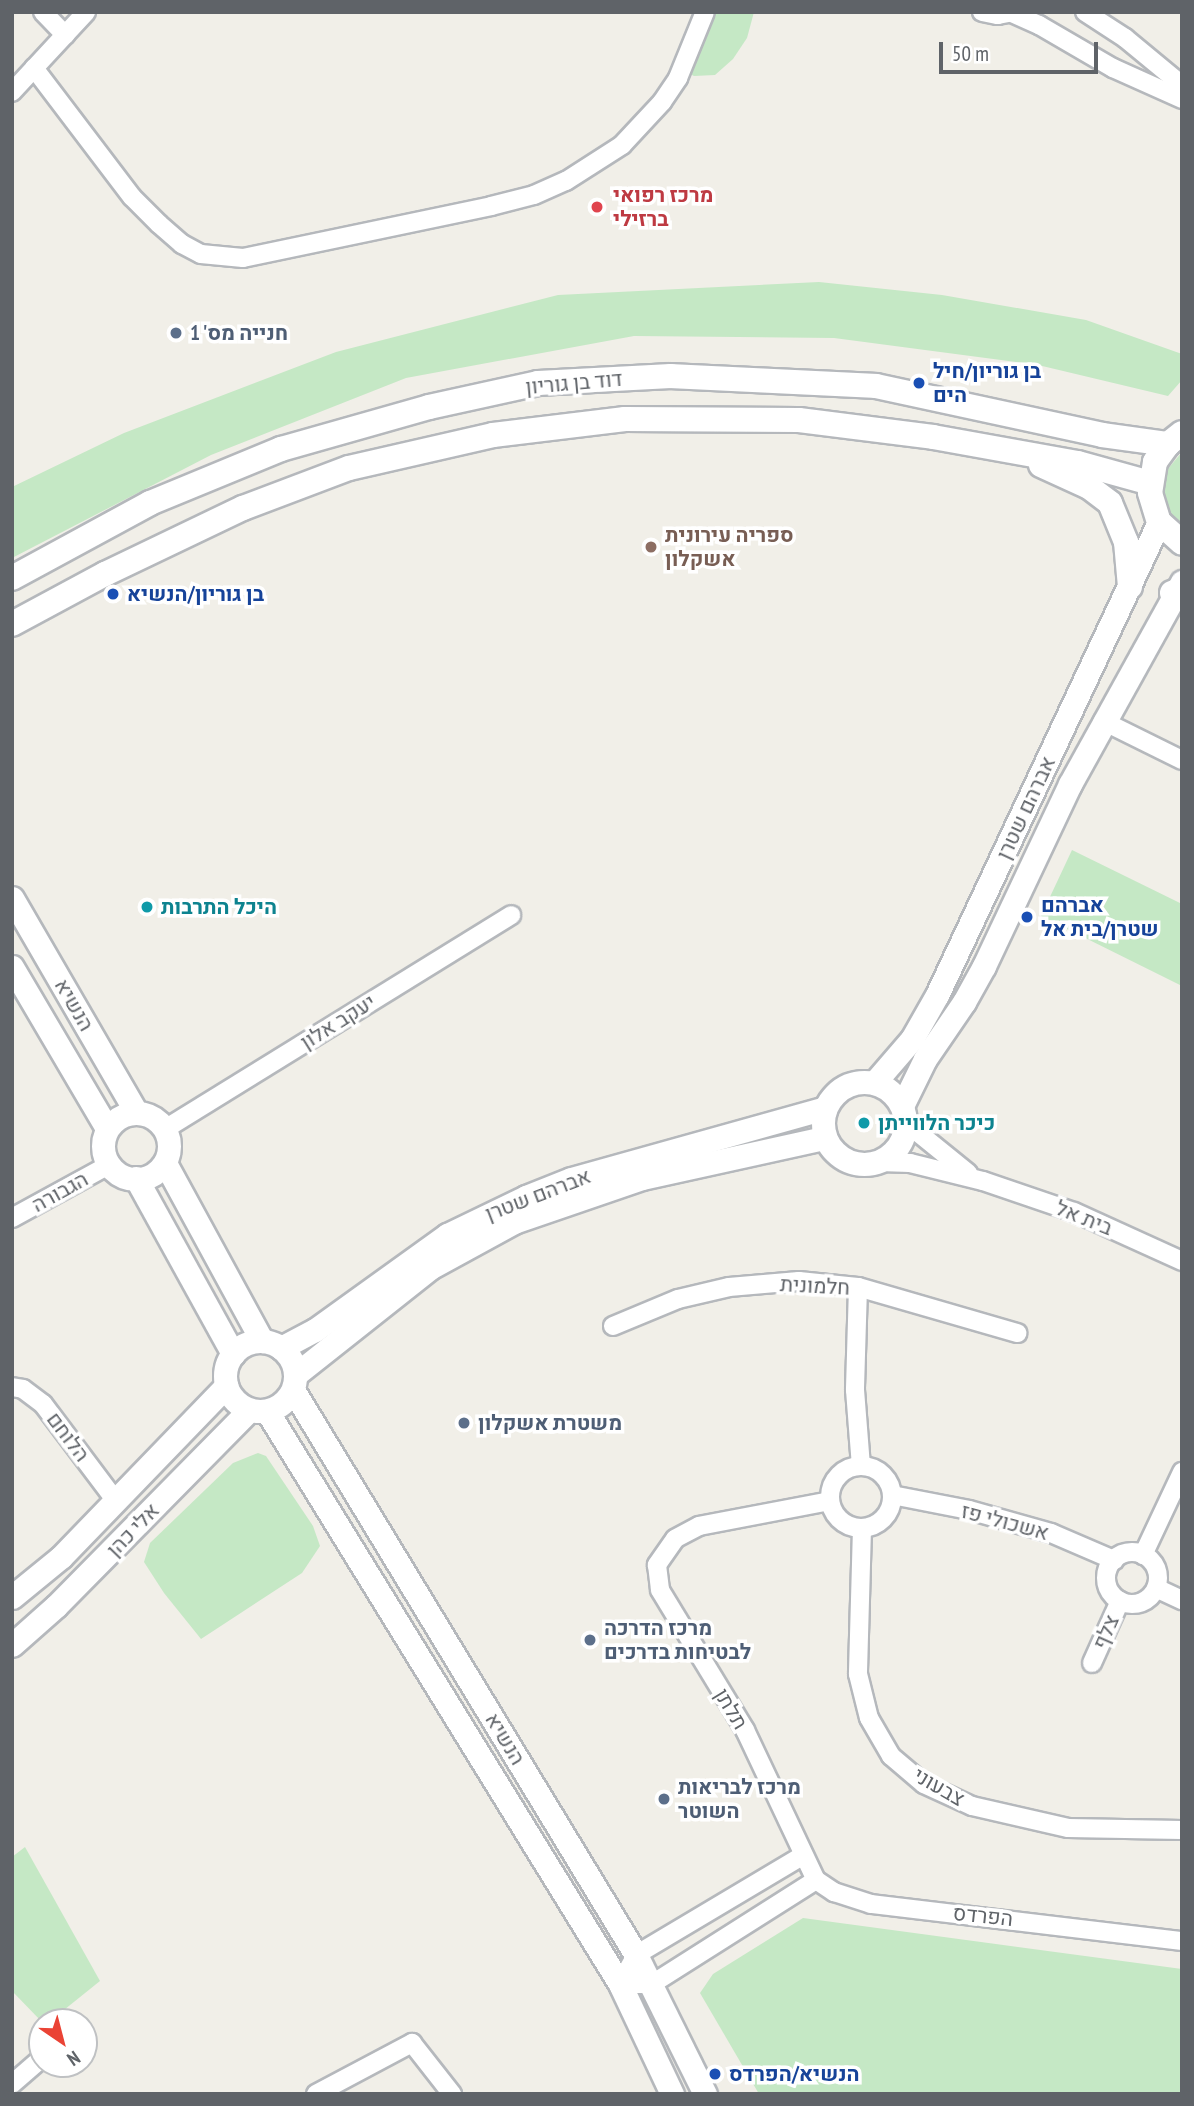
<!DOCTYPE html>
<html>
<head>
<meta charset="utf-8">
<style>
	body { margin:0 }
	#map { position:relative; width:1194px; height:2106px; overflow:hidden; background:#f1efe8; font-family:"PT Sans Narrow",Heebo,sans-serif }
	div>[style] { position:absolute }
	.green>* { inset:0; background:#c5e8c5 }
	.roads { filter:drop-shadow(2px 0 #b5b8bc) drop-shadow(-2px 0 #b5b8bc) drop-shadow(0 2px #b5b8bc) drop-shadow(0 -2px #b5b8bc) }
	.minor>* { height:18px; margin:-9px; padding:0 9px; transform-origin:9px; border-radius:9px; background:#fff }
	.minor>.ring { margin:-9px; padding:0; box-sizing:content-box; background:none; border:18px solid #fff; border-radius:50% }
	.tertiary>* { height:23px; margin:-11.5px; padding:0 11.5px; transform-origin:11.5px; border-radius:11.5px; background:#fff }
	.tertiary>.ring { margin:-11.5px; padding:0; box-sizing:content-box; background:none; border:23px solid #fff; border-radius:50% }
	.secondary>* { height:24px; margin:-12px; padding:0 12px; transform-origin:12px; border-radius:12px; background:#fff }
	.dots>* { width:19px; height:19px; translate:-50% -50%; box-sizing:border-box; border:4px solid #fff; border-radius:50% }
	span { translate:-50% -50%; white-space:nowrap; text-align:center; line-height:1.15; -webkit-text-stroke:7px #fff; paint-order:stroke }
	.health-label { font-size:21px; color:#be3a42; font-weight:700 }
	.left { translate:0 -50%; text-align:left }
	.service-label { font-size:21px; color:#4e5e75; font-weight:700 }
	.transit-label { font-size:21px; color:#164399; font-weight:700 }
	.street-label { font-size:21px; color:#5f6368 }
	.education-label { font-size:21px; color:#785e54; font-weight:700 }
	.culture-label { font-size:21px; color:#0d838f; font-weight:700 }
	.frame { position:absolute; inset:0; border:14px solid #5f6368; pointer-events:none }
	.north { position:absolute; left:28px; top:2008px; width:70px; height:70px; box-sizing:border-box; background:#fff; border:2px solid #bfc1c3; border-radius:50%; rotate:145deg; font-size:19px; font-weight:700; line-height:28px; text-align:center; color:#5f6368 }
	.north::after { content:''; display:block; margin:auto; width:24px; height:32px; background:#ea4335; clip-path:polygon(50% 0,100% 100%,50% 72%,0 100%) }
	.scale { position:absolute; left:939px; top:42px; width:159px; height:32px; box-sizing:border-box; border:4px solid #5f6368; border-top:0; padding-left:9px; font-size:21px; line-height:24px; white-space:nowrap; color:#5f6368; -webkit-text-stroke:5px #fff; paint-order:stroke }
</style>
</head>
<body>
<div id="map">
	<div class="green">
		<div style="clip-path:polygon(714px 12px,754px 12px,747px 38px,733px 59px,715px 75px,694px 76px,686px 72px)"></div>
		<div style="clip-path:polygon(819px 282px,942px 295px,1086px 320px,1182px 354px,1182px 380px,1168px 396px,1038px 365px,834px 338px,634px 336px,406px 378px,211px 455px,12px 558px,12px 487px,124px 433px,336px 352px,558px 295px)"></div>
		<div style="clip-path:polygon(1182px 452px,1182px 531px,1168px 515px,1163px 486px,1167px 470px)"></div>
		<div style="clip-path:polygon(1072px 850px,1182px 904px,1182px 986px,1041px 916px)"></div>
		<div style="clip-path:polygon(258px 1453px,266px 1456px,313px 1526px,320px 1546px,302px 1573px,201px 1639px,164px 1593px,144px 1562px,150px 1543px,233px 1463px)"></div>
		<div style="clip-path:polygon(25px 1847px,100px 1981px,49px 2022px,42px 2022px,12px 1991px,12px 1857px)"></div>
		<div style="clip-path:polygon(803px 1918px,1182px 1969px,1182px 2094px,759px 2094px,700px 1993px,713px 1974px)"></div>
	</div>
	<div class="roads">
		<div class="minor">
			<div style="left:43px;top:12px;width:32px;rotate:46deg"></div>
			<div style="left:982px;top:12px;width:16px;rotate:11deg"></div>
			<div style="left:998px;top:15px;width:16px;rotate:-11deg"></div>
			<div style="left:1085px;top:12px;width:48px;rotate:33deg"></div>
			<div style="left:1125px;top:38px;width:74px;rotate:39.5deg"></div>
			<div style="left:1012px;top:13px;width:30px;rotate:24deg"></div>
			<div style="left:1039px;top:25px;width:86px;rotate:30.2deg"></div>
			<div style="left:1113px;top:68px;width:76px;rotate:24.2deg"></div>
			<div style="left:34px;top:68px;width:162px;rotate:52.8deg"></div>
			<div style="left:132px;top:197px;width:38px;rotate:45deg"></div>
			<div style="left:159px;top:224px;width:30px;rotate:41deg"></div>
			<div style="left:182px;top:244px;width:21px;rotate:28deg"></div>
			<div style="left:201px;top:254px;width:42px;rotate:5.4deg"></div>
			<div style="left:243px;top:258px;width:253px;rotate:-11.8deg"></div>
			<div style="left:491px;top:206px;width:44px;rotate:-14.3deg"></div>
			<div style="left:534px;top:195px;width:35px;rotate:-24deg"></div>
			<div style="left:566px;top:181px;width:67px;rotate:-32.7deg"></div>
			<div style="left:622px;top:145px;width:59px;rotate:-47.1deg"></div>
			<div style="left:662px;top:102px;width:29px;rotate:-56deg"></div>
			<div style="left:678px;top:78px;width:71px;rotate:-67.8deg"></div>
			<div style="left:12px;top:92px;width:109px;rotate:-47.2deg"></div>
			<div style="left:1103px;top:721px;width:88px;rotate:26.3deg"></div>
			<div style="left:905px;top:1122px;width:81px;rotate:39deg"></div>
			<div style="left:165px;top:1129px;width:407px;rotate:-31.7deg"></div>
			<div style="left:880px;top:1162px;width:30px;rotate:2deg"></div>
			<div style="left:910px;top:1163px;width:75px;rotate:13.9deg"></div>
			<div style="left:983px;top:1181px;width:96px;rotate:18.8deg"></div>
			<div style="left:1074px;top:1212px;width:119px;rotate:24.4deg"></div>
			<div style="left:12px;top:1218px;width:111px;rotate:-28.7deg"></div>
			<div style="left:858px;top:1287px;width:103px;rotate:91.7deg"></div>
			<div style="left:855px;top:1390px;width:76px;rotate:85.5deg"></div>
			<div style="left:613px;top:1326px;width:70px;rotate:-22.6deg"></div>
			<div style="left:678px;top:1299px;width:52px;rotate:-13.2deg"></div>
			<div style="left:729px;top:1287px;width:70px;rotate:-4.9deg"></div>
			<div style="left:799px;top:1281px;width:59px;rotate:5.8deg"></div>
			<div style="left:858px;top:1287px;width:166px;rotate:16.1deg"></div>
			<div style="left:12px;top:1387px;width:11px;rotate:10deg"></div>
			<div style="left:23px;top:1389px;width:25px;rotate:37deg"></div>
			<div style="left:43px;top:1404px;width:120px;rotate:53.1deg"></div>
			<div class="ring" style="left:830px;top:1466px;width:44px;height:44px"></div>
			<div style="left:892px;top:1495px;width:78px;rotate:11deg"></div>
			<div style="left:969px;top:1510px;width:85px;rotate:15.7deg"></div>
			<div style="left:1051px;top:1533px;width:69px;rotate:23.2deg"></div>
			<div style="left:830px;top:1501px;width:133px;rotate:169.2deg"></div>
			<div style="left:699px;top:1526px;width:27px;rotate:152deg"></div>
			<div style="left:675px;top:1539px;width:32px;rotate:125deg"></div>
			<div style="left:657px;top:1565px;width:25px;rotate:83deg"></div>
			<div style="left:660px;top:1590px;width:164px;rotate:58.7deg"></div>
			<div style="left:745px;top:1730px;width:166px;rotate:64.7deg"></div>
			<div style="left:816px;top:1880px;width:22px;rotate:34deg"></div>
			<div style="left:834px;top:1892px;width:39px;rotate:18deg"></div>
			<div style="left:871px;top:1904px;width:313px;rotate:6.8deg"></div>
			<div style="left:862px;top:1528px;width:146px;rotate:91.6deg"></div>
			<div style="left:858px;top:1674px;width:45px;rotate:76deg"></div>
			<div style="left:869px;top:1718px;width:44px;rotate:59.9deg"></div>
			<div style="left:891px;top:1756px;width:43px;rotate:40.3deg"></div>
			<div style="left:924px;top:1784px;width:53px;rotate:24.6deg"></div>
			<div style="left:972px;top:1806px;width:98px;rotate:12.9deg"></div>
			<div style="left:1068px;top:1828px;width:114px;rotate:1deg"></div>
			<div class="ring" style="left:1106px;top:1552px;width:34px;height:34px"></div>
			<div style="left:1143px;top:1555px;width:92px;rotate:-64.8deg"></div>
			<div style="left:1156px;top:1588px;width:29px;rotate:25deg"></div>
			<div style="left:1092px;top:1663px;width:68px;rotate:-65.7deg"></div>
			<div style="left:802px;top:1856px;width:193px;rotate:149.2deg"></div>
			<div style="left:636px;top:1955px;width:33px;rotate:119deg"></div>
			<div style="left:620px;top:1984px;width:32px"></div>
			<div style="left:652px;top:1984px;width:194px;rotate:-32.4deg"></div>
			<div style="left:12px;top:2084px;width:40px;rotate:-41deg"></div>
			<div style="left:316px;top:2094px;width:109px;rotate:-28deg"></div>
			<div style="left:412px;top:2043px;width:65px;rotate:51.9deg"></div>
		</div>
		<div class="tertiary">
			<div style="left:12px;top:898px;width:247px;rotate:59.9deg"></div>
			<div style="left:12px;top:967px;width:187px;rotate:59.5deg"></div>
			<div class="ring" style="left:823px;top:1082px;width:59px;height:59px"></div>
			<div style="left:874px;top:1083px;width:58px;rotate:-49.2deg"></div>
			<div style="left:912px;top:1039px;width:51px;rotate:-60.4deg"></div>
			<div style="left:937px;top:995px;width:523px;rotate:-64.86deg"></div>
			<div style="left:902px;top:1106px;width:52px;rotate:-63.9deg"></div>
			<div style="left:925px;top:1059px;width:69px;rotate:-55.6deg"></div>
			<div style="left:964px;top:1002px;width:41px;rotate:-60.9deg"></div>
			<div style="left:984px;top:966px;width:201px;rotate:-64.7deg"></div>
			<div style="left:1070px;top:784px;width:231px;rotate:-61deg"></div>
			<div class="ring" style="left:103px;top:1113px;width:43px;height:43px"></div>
			<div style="left:165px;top:1163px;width:203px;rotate:61.4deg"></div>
			<div style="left:136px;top:1178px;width:201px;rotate:61.1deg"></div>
			<div class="ring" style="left:225px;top:1341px;width:47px;height:47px"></div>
			<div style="left:281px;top:1348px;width:38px;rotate:-28deg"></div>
			<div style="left:315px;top:1330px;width:163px;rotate:-35.7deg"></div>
			<div style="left:447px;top:1235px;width:88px;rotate:-25.7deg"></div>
			<div style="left:526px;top:1197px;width:48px;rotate:-21.8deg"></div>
			<div style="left:571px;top:1179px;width:264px;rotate:-15.6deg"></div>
			<div style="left:295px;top:1375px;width:172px;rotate:-38.4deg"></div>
			<div style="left:430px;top:1268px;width:96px;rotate:-28.7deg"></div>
			<div style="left:514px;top:1222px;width:135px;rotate:-19deg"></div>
			<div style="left:642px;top:1178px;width:186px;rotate:-12.4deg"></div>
			<div style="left:293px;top:1390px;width:661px;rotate:58.74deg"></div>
			<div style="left:636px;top:1955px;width:155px;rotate:63.6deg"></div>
			<div style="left:267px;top:1411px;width:673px;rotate:58.36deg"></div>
			<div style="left:620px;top:1984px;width:122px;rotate:64.7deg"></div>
			<div style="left:12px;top:1597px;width:63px;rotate:-39.2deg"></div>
			<div style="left:61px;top:1557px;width:238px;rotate:-46deg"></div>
			<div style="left:12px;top:1645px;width:59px;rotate:-41.6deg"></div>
			<div style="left:56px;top:1606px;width:275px;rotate:-45.4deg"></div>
		</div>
		<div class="secondary">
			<div style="left:1182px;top:433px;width:18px;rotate:142deg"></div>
			<div style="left:1168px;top:444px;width:22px;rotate:126deg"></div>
			<div style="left:1155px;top:462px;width:31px;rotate:99deg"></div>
			<div style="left:1150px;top:493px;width:30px;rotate:73deg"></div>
			<div style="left:1159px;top:522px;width:31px;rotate:42deg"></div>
			<div style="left:1041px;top:465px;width:53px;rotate:24.6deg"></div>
			<div style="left:1089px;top:487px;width:26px;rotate:37deg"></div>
			<div style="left:1110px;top:503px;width:42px;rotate:67.7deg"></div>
			<div style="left:1126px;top:542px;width:45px;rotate:84.9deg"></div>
			<div style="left:12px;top:578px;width:157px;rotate:-28.5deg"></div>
			<div style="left:150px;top:503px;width:142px;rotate:-22.4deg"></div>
			<div style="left:281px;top:449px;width:154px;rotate:-15.8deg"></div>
			<div style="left:429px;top:407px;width:112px;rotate:-12.4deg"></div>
			<div style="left:538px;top:383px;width:133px;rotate:-3deg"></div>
			<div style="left:671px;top:376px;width:205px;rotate:2.8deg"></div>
			<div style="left:876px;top:386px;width:231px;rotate:12.2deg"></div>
			<div style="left:1102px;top:435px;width:67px;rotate:7.8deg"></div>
			<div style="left:1172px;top:593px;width:11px;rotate:-22deg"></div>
			<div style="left:12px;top:624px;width:106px;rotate:-28.3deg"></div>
			<div style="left:105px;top:574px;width:153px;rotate:-25.6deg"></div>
			<div style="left:243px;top:508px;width:113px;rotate:-20.7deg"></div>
			<div style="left:349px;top:468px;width:148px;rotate:-12.9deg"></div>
			<div style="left:493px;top:435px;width:133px;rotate:-6.9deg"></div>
			<div style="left:625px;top:419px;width:174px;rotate:0.3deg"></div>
			<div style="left:799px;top:420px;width:135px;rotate:7.2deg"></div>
			<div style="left:933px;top:437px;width:147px;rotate:10.2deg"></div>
			<div style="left:1078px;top:463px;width:75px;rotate:15.5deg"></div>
		</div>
	</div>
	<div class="dots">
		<div style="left:597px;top:207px;background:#e0444e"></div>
		<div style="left:176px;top:333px;background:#5c6f8a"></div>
		<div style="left:919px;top:383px;background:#1a4fb4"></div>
		<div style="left:651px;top:547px;background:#8d6e63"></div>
		<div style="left:113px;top:594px;background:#1a4fb4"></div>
		<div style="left:147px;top:907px;background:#0f9aa8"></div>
		<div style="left:1027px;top:917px;background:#1a4fb4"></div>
		<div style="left:864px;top:1123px;background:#0f9aa8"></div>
		<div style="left:464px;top:1423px;background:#5c6f8a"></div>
		<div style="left:590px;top:1640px;background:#5c6f8a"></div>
		<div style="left:664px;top:1799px;background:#5c6f8a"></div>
		<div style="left:715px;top:2074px;background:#1a4fb4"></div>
	</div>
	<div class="health-label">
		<span class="left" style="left:613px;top:207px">מרכז רפואי<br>ברזילי</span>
	</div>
	<div class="service-label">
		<span class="left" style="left:190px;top:333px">חנייה מס' 1</span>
		<span class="left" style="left:478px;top:1423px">משטרת אשקלון</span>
		<span class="left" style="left:604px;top:1640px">מרכז הדרכה<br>לבטיחות בדרכים</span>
		<span class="left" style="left:678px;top:1799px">מרכז לבריאות<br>השוטר</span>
	</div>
	<div class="transit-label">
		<span class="left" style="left:933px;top:383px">בן גוריון/חיל<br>הים</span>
		<span class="left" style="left:127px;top:594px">בן גוריון/הנשיא</span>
		<span class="left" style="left:1041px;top:917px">אברהם<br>שטרן/בית אל</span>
		<span class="left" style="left:729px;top:2074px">הנשיא/הפרדס</span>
	</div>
	<div class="street-label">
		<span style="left:574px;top:383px;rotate:-5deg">דוד בן גוריון</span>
		<span style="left:1026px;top:808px;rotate:-65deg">אברהם שטרן</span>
		<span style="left:74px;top:1005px;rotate:60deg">הנשיא</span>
		<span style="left:338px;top:1022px;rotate:-32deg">יעקב אלון</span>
		<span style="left:60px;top:1192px;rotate:-29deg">הגבורה</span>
		<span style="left:538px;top:1195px;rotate:-21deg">אברהם שטרן</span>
		<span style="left:1084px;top:1218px;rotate:22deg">בית אל</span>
		<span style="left:815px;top:1286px;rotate:3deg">חלמונית</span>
		<span style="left:68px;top:1437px;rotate:53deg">הלוחם</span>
		<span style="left:1005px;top:1522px;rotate:15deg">אשכולי פז</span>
		<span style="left:133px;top:1530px;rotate:-46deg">אלי כהן</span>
		<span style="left:1106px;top:1632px;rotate:-66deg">צלף</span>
		<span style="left:731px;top:1709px;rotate:59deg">תלתן</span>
		<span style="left:505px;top:1739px;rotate:59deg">הנשיא</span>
		<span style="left:939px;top:1787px;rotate:30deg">צבעוני</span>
		<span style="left:983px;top:1916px;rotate:6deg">הפרדס</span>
	</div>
	<div class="education-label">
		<span class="left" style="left:665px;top:547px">ספריה עירונית<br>אשקלון</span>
	</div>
	<div class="culture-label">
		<span class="left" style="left:161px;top:907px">היכל התרבות</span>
		<span class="left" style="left:878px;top:1123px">כיכר הלווייתן</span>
	</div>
	<div class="frame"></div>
	<div class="north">N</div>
	<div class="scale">50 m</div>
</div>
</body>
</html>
